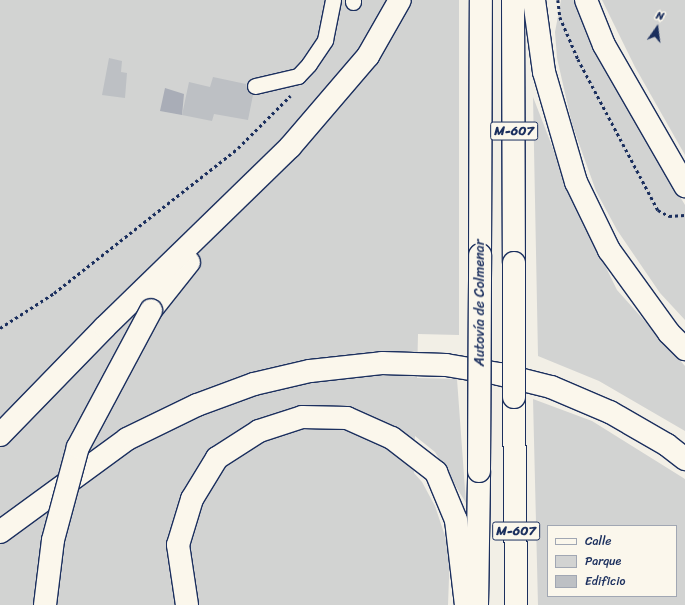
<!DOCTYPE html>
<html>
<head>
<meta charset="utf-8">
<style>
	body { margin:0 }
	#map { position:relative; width:685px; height:605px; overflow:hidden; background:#f2efe6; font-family:Sriracha,sans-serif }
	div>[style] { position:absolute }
	.green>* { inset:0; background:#d2d3d2 }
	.water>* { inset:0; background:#a9adb7 }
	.building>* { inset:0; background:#bdc0c4 }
	.path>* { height:2.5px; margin-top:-1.25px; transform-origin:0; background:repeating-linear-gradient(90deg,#1b2f5e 0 3px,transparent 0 6px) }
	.roads { filter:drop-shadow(1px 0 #1b2f5e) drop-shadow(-1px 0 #1b2f5e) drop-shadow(0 1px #1b2f5e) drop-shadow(0 -1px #1b2f5e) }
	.minor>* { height:15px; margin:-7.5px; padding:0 7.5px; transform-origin:7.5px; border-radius:7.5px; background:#fbf7ec }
	.motorway>* { height:22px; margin:-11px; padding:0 11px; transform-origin:11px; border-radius:11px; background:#fbf7ec }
	.bridges { filter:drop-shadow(1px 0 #1b2f5e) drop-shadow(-1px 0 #1b2f5e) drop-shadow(0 1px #1b2f5e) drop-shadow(0 -1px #1b2f5e) }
	.motorway-bridge>* { height:22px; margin:-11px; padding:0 11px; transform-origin:11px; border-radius:11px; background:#fbf7ec }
	span { translate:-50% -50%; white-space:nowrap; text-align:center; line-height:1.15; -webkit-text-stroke:3.5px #fbf7ec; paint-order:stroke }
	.shield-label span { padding:1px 3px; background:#fbf7ec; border:1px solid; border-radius:3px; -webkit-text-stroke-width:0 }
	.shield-label { font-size:13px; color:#1b2f5e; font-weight:700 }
	.street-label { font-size:14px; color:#1b2f5e }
	.legend { position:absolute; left:547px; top:525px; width:130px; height:72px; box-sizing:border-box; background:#fbf7ec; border:1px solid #a1a7b3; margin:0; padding:5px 7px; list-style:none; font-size:12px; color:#1b2f5e }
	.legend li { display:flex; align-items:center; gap:8px; height:20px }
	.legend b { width:20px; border:1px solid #a1a7b3 }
	.north { position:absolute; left:637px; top:8px; width:40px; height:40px; -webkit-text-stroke:3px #fbf7ec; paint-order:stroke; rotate:14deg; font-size:11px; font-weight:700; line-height:16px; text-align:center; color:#1b2f5e }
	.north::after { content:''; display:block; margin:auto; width:14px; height:18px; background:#1b2f5e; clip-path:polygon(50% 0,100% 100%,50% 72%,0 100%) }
</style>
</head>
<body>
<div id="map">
	<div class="green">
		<div style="clip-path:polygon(0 0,459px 0,459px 335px,418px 334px,417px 378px,457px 379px,466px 503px,435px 452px,415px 436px,414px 473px,422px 482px,435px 506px,450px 551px,448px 605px,0 605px)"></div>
		<div style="clip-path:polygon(561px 0,574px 0,583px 24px,640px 130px,685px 205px,685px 320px,660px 293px,617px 230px,596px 191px,572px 124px,557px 58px,555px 32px)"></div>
		<div style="clip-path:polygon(602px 0,685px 0,685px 155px,635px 67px)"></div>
		<div style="clip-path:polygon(533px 97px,573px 200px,617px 290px,685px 366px,685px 431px,599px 381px,538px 356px)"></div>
		<div style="clip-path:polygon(evenodd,533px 399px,592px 421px,685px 479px,685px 605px,538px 605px,533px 399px,548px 526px,676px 526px,676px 596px,548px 596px,548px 526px)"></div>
	</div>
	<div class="water">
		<div style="clip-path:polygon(165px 88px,184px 94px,182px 115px,160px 111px)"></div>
	</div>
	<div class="building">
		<div style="clip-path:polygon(109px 58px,122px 61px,121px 72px,127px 73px,125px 98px,102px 95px)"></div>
		<div style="clip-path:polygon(213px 77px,246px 84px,248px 92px,253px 95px,248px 120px,214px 114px,212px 121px,182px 115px,189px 82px,210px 87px)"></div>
	</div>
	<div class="path">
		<div style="left:558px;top:0;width:17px;rotate:83deg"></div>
		<div style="left:560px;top:17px;width:46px;rotate:66.8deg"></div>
		<div style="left:578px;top:59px;width:171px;rotate:62.1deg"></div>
		<div style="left:658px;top:210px;width:13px;rotate:29deg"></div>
		<div style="left:669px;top:216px;width:16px;rotate:-4deg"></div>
		<div style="left:0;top:328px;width:64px;rotate:-32.9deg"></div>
		<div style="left:54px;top:293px;width:234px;rotate:-38.2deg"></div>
		<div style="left:238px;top:148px;width:74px;rotate:-45deg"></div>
	</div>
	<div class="roads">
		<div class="minor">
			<div style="left:353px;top:2px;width:2px;rotate:-90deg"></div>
			<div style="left:255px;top:86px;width:44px;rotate:-13.1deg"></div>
			<div style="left:298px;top:76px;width:16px;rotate:-47deg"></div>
			<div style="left:309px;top:64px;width:29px;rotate:-56deg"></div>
			<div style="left:325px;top:40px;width:41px;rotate:-78.7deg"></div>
		</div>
		<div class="motorway">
			<div style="left:513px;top:0;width:263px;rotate:89.8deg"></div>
			<div style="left:534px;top:0;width:73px;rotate:82.1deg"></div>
			<div style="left:544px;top:72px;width:115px;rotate:73.8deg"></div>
			<div style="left:576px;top:182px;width:76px;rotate:64.1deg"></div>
			<div style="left:609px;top:250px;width:102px;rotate:54.1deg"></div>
			<div style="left:669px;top:333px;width:23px;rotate:45deg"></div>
			<div style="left:586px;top:0;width:48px;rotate:68.2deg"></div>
			<div style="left:604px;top:45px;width:163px;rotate:60.1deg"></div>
			<div style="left:480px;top:255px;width:255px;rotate:-89.8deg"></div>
			<div style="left:151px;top:310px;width:61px;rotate:-51.6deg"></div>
			<div style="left:514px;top:397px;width:208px;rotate:89.4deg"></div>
			<div style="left:0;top:435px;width:151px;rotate:-45.8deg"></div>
			<div style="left:105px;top:327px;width:258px;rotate:-44.2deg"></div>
			<div style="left:290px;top:147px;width:120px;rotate:-49.4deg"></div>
			<div style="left:368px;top:56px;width:64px;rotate:-60.3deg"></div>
			<div style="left:0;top:532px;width:157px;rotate:-36.2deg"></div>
			<div style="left:127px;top:439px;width:78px;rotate:-25.9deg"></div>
			<div style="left:197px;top:405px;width:61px;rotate:-20.2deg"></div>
			<div style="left:254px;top:384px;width:57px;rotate:-13.1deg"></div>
			<div style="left:310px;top:371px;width:72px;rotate:-6.3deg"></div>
			<div style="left:382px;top:363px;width:64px;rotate:1.8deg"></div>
			<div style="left:446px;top:365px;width:54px;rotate:9.6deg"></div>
			<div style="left:499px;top:374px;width:54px;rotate:14deg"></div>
			<div style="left:551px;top:387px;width:64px;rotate:23deg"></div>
			<div style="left:610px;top:412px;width:66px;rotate:30.1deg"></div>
			<div style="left:667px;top:445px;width:23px;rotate:38deg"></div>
			<div style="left:187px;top:605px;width:61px;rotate:-98.5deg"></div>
			<div style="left:178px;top:545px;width:48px;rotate:-73.1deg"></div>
			<div style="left:192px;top:499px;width:48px;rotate:-58.6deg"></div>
			<div style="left:217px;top:458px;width:50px;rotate:-32.7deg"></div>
			<div style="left:259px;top:431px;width:45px;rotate:-18deg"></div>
			<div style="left:302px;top:417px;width:45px;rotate:1.3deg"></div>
			<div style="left:347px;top:418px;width:49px;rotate:24deg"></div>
			<div style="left:392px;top:438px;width:56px;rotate:37.7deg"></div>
			<div style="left:436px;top:472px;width:52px;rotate:67.4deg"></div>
			<div style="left:456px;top:520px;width:86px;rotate:83.3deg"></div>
			<div style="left:477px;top:605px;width:134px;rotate:-89.1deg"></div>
		</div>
	</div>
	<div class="bridges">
		<div class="motorway-bridge">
			<div style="left:514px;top:263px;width:134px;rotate:90deg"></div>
			<div style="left:479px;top:471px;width:216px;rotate:-89.7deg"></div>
			<div style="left:45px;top:605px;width:65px;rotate:-83deg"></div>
			<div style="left:53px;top:540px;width:96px;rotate:-75deg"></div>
			<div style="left:78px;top:447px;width:155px;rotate:-61.9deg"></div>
		</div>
	</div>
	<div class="shield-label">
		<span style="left:514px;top:131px">M-607</span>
		<span style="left:516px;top:531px">M-607</span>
	</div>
	<div class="street-label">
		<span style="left:480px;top:303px;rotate:-90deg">Autovía de Colmenar</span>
	</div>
	<ul class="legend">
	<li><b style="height:5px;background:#fbf7ec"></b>Calle</li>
	<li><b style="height:11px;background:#d2d3d2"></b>Parque</li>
	<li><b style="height:11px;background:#bdc0c4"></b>Edificio</li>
	</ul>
	<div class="north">N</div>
</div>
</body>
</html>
